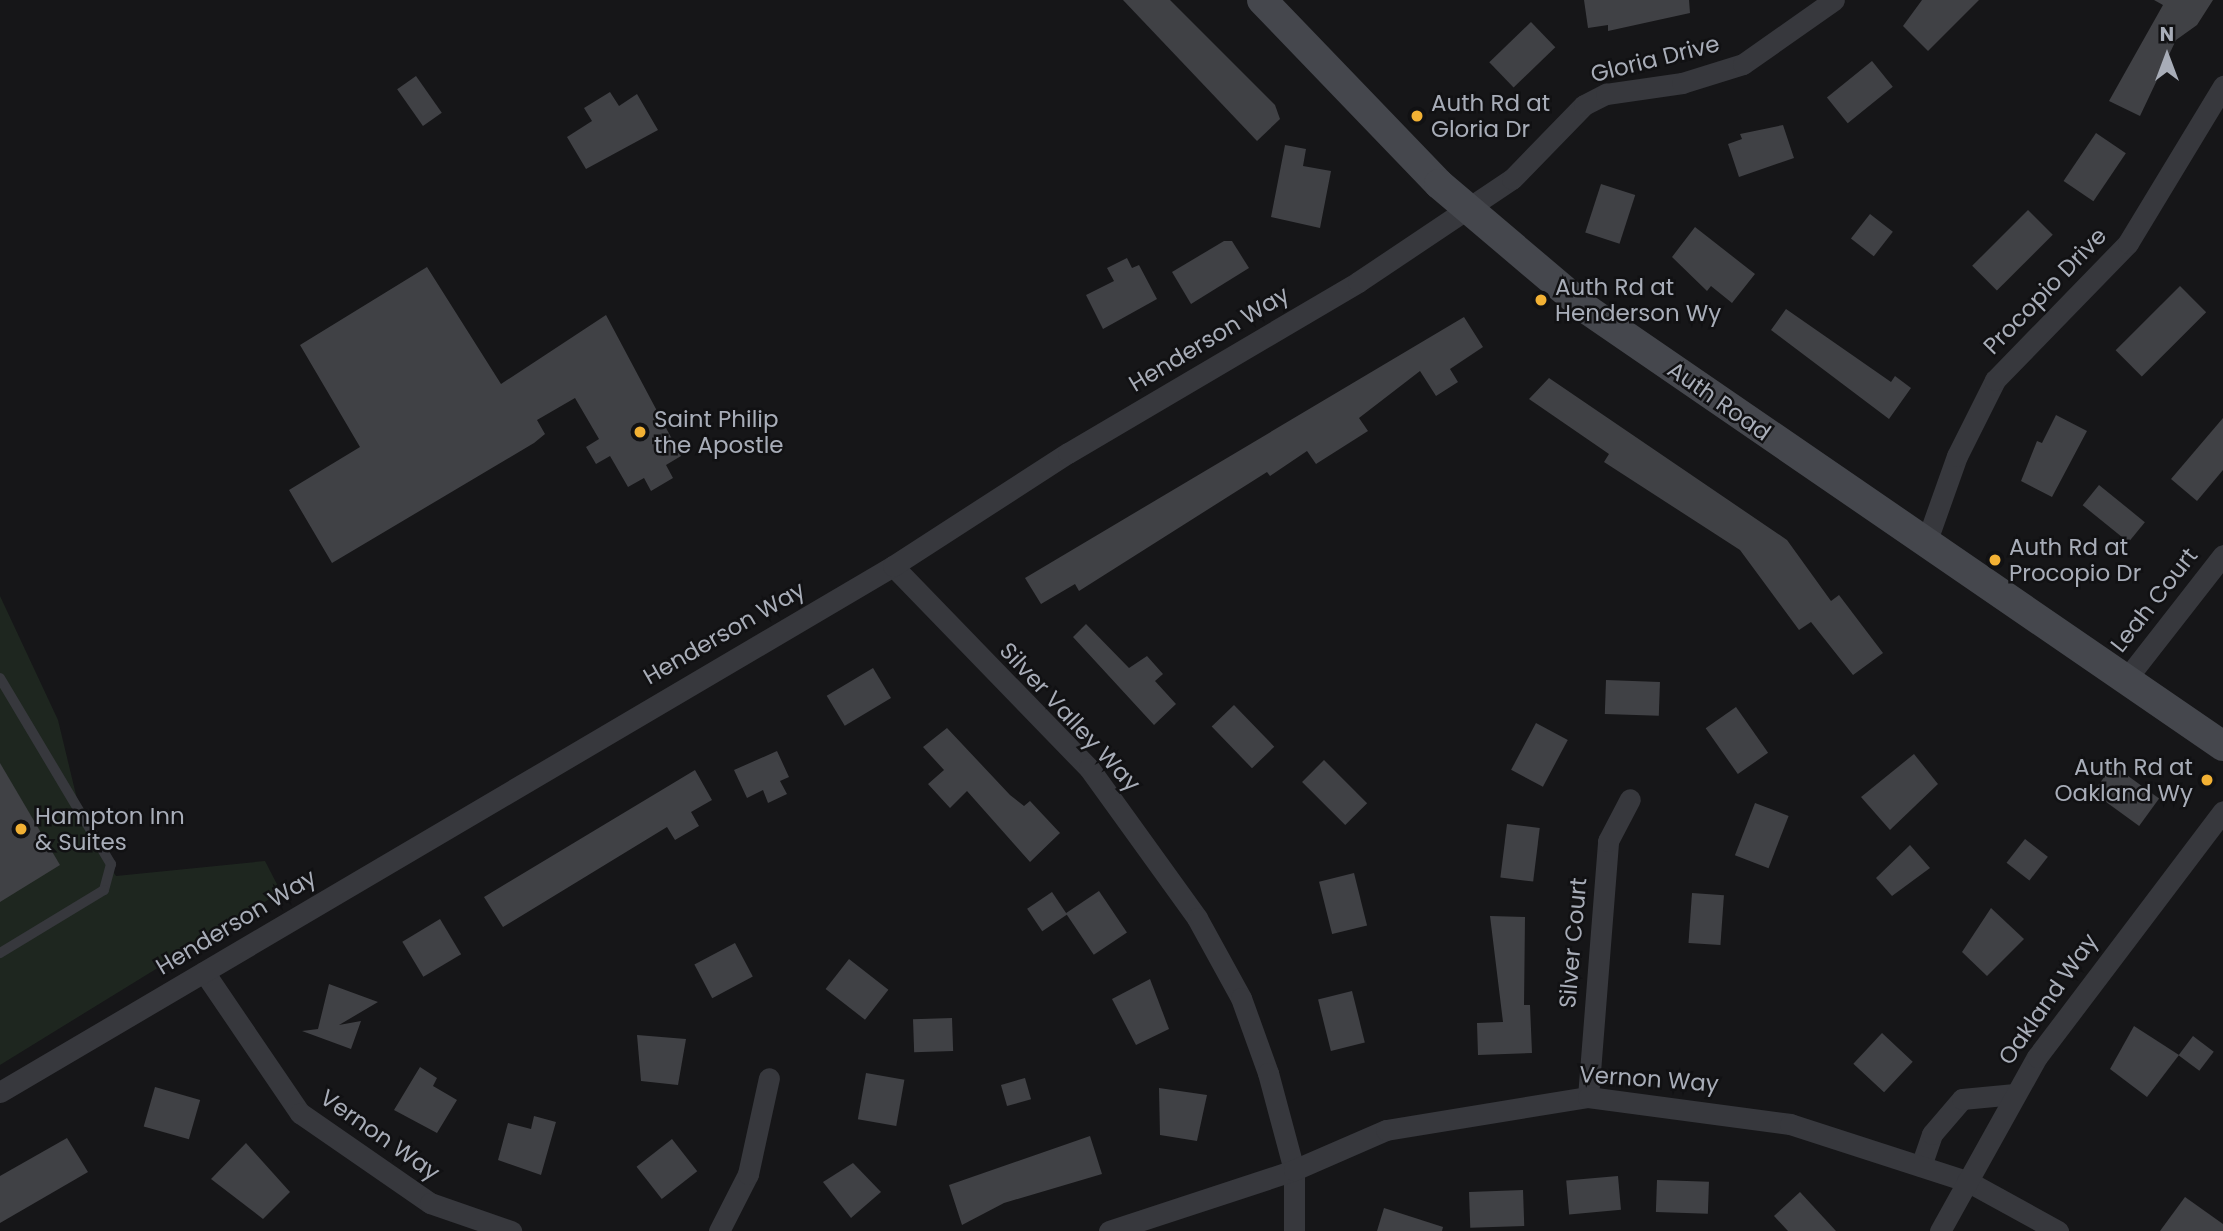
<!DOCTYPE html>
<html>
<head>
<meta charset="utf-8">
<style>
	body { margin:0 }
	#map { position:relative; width:2223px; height:1231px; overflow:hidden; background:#161618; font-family:Poppins,sans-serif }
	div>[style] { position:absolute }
	.green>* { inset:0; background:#1e261f }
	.building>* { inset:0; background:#404145; transform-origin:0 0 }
	.lane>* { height:10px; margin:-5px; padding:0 5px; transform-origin:5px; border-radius:5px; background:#37383d }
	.street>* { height:21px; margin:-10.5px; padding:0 10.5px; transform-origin:10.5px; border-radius:10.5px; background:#37383d }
	.secondary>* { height:30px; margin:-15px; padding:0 15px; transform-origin:15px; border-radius:15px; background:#45474d }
	.dots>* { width:19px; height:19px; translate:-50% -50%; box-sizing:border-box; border:4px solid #111113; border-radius:50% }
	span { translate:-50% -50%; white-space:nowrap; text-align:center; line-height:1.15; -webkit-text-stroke:5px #111113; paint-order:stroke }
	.street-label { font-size:23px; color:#a8adb8 }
	.poi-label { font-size:23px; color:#a8adb8 }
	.left { translate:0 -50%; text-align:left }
	.right { translate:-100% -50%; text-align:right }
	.north { position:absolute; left:2132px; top:21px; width:70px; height:70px; -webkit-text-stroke:5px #111113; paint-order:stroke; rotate:0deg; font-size:19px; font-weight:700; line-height:28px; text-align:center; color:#a8adb8 }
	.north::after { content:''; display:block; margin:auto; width:24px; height:32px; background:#a8adb8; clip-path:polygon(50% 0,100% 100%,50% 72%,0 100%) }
</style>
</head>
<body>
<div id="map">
	<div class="green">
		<div style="clip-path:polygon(0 596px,58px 720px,84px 828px,116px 876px,265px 861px,281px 892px,0 1065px)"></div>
	</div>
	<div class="building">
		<div style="clip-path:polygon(1123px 0,1170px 0,1275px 105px,1280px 119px,1257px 141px)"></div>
		<div style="clip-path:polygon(1584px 0,1689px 0,1690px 13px,1608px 31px,1608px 25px,1588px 28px)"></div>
		<div style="clip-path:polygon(1922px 0,1979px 0,1928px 51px,1903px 26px)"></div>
		<div style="clip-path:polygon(2154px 0,2213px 0,2197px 25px,2176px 40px,2140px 116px,2109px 101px,2163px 5px)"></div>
		<div style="left:1531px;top:22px;width:35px;height:58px;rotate:46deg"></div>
		<div style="left:1872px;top:61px;width:33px;height:58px;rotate:51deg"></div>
		<div style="left:416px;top:76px;width:45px;height:23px;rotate:55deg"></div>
		<div style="clip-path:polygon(610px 92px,619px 106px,637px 94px,658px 130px,586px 169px,567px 137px,592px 121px,584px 108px)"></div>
		<div style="clip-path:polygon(1783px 125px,1794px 158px,1739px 177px,1728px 144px,1742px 139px,1740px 134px)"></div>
		<div style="left:2096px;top:133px;width:36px;height:58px;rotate:34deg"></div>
		<div style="clip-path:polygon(1285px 145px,1306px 149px,1303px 166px,1331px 171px,1320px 228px,1271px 217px)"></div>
		<div style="left:1601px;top:184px;width:36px;height:51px;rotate:18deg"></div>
		<div style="left:2028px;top:210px;width:35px;height:79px;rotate:45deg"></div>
		<div style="left:1870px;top:214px;width:29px;height:31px;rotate:38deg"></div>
		<div style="clip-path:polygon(1695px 227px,1755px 274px,1732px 303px,1711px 286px,1707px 291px,1672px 257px)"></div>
		<div style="clip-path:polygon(1224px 241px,1232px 241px,1249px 268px,1191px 304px,1172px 272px)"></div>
		<div style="clip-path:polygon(1127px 258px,1132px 268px,1139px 265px,1157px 299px,1103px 329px,1086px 295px,1114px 281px,1107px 268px)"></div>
		<div style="clip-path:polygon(427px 267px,501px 384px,606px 315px,681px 456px,666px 465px,673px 478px,651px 491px,644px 478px,628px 487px,610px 456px,596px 464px,586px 447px,599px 439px,575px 398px,537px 420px,545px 434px,534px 443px,332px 563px,289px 490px,360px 447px,300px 345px)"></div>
		<div style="left:2180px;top:286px;width:37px;height:91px;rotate:45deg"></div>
		<div style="clip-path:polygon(1786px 309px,1891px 382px,1895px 376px,1911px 388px,1889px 419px,1771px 330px)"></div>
		<div style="clip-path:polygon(1464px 317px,1483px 347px,1450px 369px,1458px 382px,1436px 396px,1420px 371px,1359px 418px,1368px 431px,1316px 464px,1307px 451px,1270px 476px,1267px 472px,1079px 591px,1075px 584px,1041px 604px,1025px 578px)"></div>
		<div style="clip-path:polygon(1549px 378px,1787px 540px,1831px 601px,1839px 595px,1883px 653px,1853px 675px,1811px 622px,1799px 630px,1740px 550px,1604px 462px,1609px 454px,1529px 399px)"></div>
		<div style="clip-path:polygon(2056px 415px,2087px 431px,2052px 497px,2021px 481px,2037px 441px,2042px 443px)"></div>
		<div style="clip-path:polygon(2223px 418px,2223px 470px,2197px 501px,2171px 479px)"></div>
		<div style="left:2099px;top:485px;width:59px;height:26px;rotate:39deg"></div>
		<div style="clip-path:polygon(1086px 624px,1129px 668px,1147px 656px,1163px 674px,1155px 681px,1176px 704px,1154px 725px,1073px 637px)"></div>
		<div style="left:873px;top:668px;width:35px;height:54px;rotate:59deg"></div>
		<div style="left:1606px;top:680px;width:54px;height:34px;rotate:2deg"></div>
		<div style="left:1234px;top:705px;width:58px;height:31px;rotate:46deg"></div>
		<div style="left:1736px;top:707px;width:56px;height:37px;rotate:55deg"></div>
		<div style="left:1536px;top:723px;width:36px;height:53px;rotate:28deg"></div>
		<div style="clip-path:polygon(947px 728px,1010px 795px,1024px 806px,1030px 801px,1060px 833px,1030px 862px,967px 791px,950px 808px,928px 784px,944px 770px,923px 747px)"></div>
		<div style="clip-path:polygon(777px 751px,789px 777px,780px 781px,787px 794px,768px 803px,763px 790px,747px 798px,734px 770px)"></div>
		<div style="clip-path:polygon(1914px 754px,1938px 784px,1890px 830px,1861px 797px)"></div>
		<div style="left:1324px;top:760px;width:61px;height:31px;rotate:45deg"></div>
		<div style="clip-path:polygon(0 763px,60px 865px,0 902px)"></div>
		<div style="left:2113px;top:765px;width:57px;height:34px;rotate:36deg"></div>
		<div style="clip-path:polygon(695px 770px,712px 800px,691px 812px,699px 826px,675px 840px,667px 827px,503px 927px,484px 897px)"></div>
		<div style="left:1755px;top:803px;width:36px;height:56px;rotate:21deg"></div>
		<div style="left:1507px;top:824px;width:33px;height:54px;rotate:7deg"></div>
		<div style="left:2025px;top:839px;width:29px;height:30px;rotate:38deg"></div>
		<div style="clip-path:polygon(1910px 845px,1930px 868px,1892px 896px,1876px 878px)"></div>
		<div style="left:1354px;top:873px;width:54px;height:36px;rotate:76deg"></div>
		<div style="left:1099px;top:891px;width:50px;height:40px;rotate:56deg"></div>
		<div style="left:1052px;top:892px;width:27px;height:30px;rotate:56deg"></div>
		<div style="left:1692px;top:893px;width:32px;height:50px;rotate:4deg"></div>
		<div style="clip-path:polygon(1991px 908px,2024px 939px,1987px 976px,1962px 952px)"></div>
		<div style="clip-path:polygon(1490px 916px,1525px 917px,1524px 1005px,1530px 1005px,1532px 1053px,1478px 1055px,1477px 1023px,1503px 1022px)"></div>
		<div style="left:440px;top:919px;width:41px;height:44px;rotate:59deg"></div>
		<div style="left:735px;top:943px;width:38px;height:46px;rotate:62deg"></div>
		<div style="left:849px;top:959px;width:50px;height:38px;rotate:38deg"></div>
		<div style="clip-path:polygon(1150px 979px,1169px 1029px,1136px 1045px,1112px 999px)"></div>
		<div style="clip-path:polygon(329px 984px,378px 1002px,339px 1025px,361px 1021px,351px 1049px,302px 1031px,318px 1029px)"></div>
		<div style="left:1352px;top:991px;width:53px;height:35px;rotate:76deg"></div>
		<div style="left:952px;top:1018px;width:33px;height:39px;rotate:88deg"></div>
		<div style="clip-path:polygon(2134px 1026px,2179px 1055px,2147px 1097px,2110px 1069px)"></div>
		<div style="left:1882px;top:1033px;width:42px;height:42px;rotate:43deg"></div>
		<div style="clip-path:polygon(637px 1035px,686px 1039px,678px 1085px,641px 1081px)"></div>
		<div style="left:2193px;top:1036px;width:26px;height:24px;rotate:37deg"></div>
		<div style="clip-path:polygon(420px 1067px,437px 1078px,433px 1086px,457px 1100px,437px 1133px,394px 1110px)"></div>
		<div style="left:866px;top:1073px;width:39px;height:47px;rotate:10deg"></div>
		<div style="left:1025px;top:1078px;width:22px;height:25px;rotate:74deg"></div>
		<div style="left:155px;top:1087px;width:47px;height:41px;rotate:16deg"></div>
		<div style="clip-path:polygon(1159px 1088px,1207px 1095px,1197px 1141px,1160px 1135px)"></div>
		<div style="clip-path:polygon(534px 1116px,556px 1122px,541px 1175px,498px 1160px,508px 1123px,531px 1129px)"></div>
		<div style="clip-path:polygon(1090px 1136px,1102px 1174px,1004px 1203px,962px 1225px,949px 1185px)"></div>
		<div style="clip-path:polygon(67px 1138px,88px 1172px,0 1223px,0 1176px)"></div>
		<div style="left:672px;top:1139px;width:41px;height:45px;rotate:52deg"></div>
		<div style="clip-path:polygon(246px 1143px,290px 1192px,263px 1219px,211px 1179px)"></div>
		<div style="clip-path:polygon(853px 1163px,881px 1192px,851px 1218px,823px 1182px)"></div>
		<div style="left:1618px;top:1176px;width:34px;height:52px;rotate:85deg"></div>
		<div style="left:1657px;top:1180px;width:52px;height:32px;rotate:2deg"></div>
		<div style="left:1523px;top:1190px;width:36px;height:54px;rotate:88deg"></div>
		<div style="clip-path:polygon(1800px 1192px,1836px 1231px,1788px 1231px,1774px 1216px)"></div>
		<div style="clip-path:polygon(2185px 1197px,2223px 1224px,2223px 1231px,2160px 1231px)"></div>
		<div style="clip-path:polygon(1384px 1208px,1443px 1227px,1442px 1231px,1377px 1231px)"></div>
	</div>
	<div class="lane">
		<div style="left:0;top:678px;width:217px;rotate:59.2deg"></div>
		<div style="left:111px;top:864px;width:27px;rotate:105deg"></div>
		<div style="left:104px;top:890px;width:122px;rotate:148.8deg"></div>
	</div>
	<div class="street">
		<div style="left:1926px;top:543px;width:92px;rotate:-70.4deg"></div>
		<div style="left:1957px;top:456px;width:85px;rotate:-63.4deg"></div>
		<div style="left:1995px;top:380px;width:191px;rotate:-45.8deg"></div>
		<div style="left:2128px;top:243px;width:184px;rotate:-58.8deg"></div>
		<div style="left:893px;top:566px;width:281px;rotate:45.9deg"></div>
		<div style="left:1089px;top:768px;width:185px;rotate:54.2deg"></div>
		<div style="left:1197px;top:918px;width:91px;rotate:61.2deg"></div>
		<div style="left:1241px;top:998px;width:80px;rotate:70.2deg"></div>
		<div style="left:1268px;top:1073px;width:100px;rotate:75deg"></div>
		<div style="left:1294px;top:1170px;width:61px;rotate:90deg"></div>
		<div style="left:2127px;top:678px;width:156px;rotate:-52deg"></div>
		<div style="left:204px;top:972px;width:171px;rotate:55.8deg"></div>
		<div style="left:300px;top:1113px;width:158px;rotate:34.7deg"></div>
		<div style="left:430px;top:1203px;width:86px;rotate:19.1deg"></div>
		<div style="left:0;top:1092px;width:1036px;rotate:-30.5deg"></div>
		<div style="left:893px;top:566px;width:208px;rotate:-32.9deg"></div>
		<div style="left:1068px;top:453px;width:337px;rotate:-30.5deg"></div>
		<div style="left:1358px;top:282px;width:185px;rotate:-33.8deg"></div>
		<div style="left:1512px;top:179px;width:103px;rotate:-45.8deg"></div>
		<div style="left:1584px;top:105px;width:25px;rotate:-27deg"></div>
		<div style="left:1606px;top:94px;width:77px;rotate:-8.2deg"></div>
		<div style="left:1682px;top:83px;width:64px;rotate:-17.3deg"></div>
		<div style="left:1743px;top:64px;width:111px;rotate:-35.1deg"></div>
		<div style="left:1588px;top:1097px;width:257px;rotate:-85.5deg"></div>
		<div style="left:1608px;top:841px;width:47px;rotate:-62.4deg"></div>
		<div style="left:1921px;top:1166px;width:34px;rotate:-71deg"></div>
		<div style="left:1932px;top:1134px;width:46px;rotate:-49.4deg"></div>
		<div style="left:1962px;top:1099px;width:53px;rotate:-5.4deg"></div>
		<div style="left:719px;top:1231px;width:64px;rotate:-63deg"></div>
		<div style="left:748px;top:1174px;width:98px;rotate:-77.7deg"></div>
		<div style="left:1109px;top:1231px;width:195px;rotate:-18.2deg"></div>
		<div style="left:1294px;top:1170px;width:100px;rotate:-23.5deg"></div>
		<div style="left:1386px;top:1130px;width:205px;rotate:-9.3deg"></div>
		<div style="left:1588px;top:1097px;width:204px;rotate:7.6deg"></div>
		<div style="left:1790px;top:1124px;width:186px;rotate:17.9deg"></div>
		<div style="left:1967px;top:1181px;width:104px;rotate:28.8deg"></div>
		<div style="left:1940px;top:1231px;width:199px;rotate:-60.9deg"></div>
		<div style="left:2037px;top:1057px;width:308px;rotate:-52.9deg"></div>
	</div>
	<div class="secondary">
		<div style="left:1262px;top:0;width:255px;rotate:46.1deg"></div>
		<div style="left:1439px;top:184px;width:192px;rotate:40.3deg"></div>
		<div style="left:1585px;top:308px;width:774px;rotate:34.47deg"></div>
	</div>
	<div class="dots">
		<div style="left:1417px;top:116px;background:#f2b134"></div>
		<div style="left:1541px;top:300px;background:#f2b134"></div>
		<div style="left:640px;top:432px;background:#f2b134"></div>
		<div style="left:1995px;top:560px;background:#f2b134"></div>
		<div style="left:2207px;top:780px;background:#f2b134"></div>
		<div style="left:21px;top:829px;background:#f2b134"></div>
	</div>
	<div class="street-label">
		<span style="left:1655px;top:59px;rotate:-14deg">Gloria Drive</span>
		<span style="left:2045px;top:291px;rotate:-46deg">Procopio Drive</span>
		<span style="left:1209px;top:339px;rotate:-31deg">Henderson Way</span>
		<span style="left:1719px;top:401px;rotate:35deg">Auth Road</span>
		<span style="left:2154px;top:600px;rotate:-52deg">Leah Court</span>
		<span style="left:724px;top:633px;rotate:-30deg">Henderson Way</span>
		<span style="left:1070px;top:717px;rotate:47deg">Silver Valley Way</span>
		<span style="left:236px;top:922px;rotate:-31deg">Henderson Way</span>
		<span style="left:1573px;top:943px;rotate:-85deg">Silver Court</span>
		<span style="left:2048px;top:999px;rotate:-55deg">Oakland Way</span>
		<span style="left:1649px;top:1079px;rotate:4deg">Vernon Way</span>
		<span style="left:380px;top:1135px;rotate:35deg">Vernon Way</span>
	</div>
	<div class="poi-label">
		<span class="left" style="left:1431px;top:116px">Auth Rd at<br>Gloria Dr</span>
		<span class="left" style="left:1555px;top:300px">Auth Rd at<br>Henderson Wy</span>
		<span class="left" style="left:654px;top:432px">Saint Philip<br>the Apostle</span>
		<span class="left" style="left:2009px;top:560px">Auth Rd at<br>Procopio Dr</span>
		<span class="right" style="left:2193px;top:780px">Auth Rd at<br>Oakland Wy</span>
		<span class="left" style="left:35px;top:829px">Hampton Inn<br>&amp; Suites</span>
	</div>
	<div class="north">N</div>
</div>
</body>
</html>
